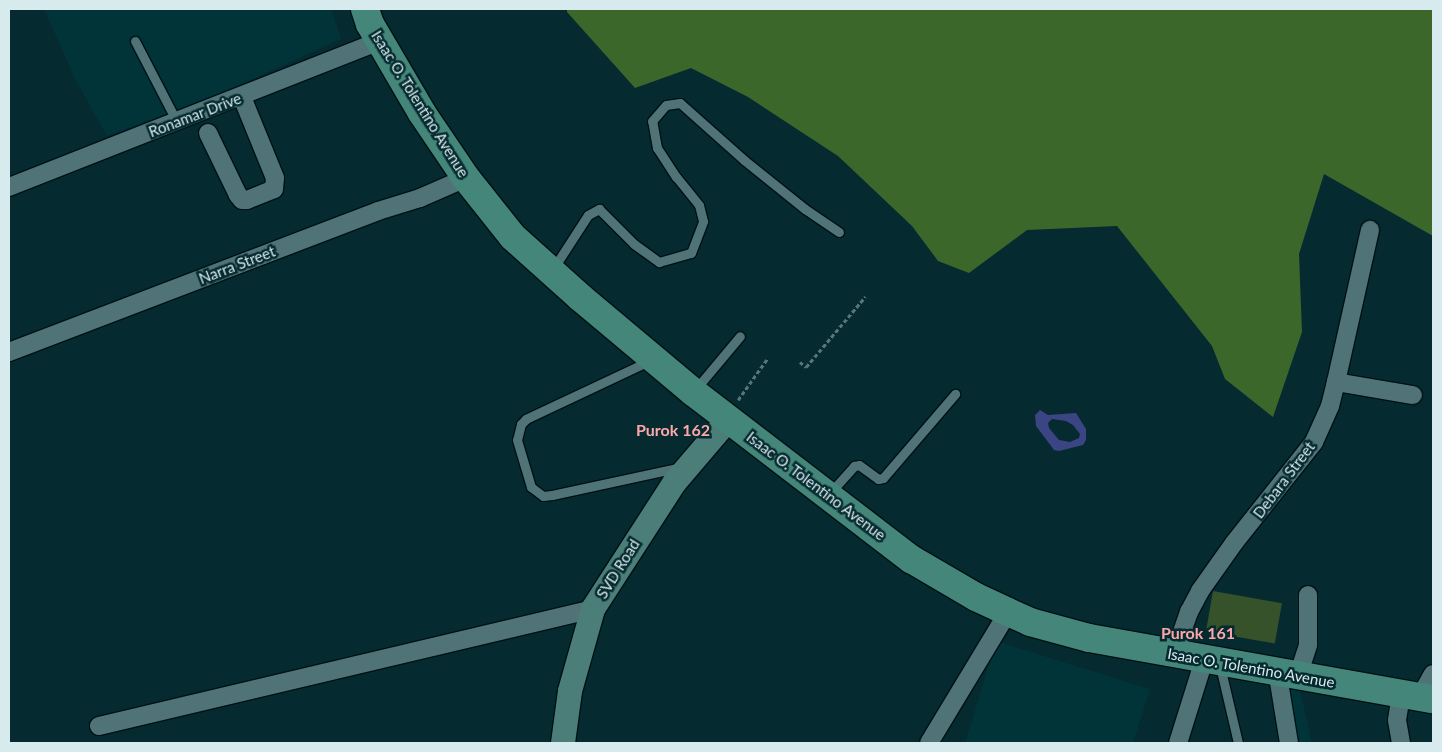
<!DOCTYPE html>
<html>
<head>
<meta charset="utf-8">
<style>
	body { margin:0 }
	#map { position:relative; width:1442px; height:752px; overflow:hidden; background:#052a2f; font-family:Lato,sans-serif }
	div>[style] { position:absolute }
	.built>* { inset:0; background:#003439 }
	.green>* { inset:0; background:#35522b; transform-origin:0 0 }
	.forest>* { inset:0; background:#3b672a }
	.water>* { inset:0; background:#3c4583 }
	.path>* { height:2.5px; margin-top:-1.25px; transform-origin:0; background:repeating-linear-gradient(90deg,#58767a 0 4px,transparent 0 6.5px) }
	.roads { filter:drop-shadow(1px 0 #001215) drop-shadow(-1px 0 #001215) drop-shadow(0 1px #001215) drop-shadow(0 -1px #001215) }
	.service>* { height:9px; margin:-4.5px; padding:0 4.5px; transform-origin:4.5px; border-radius:4.5px; background:#507378 }
	.minor>* { height:18px; margin:-9px; padding:0 9px; transform-origin:9px; border-radius:9px; background:#507378 }
	.secondary>* { height:24px; margin:-12px; padding:0 12px; transform-origin:12px; border-radius:12px; background:#4b7d79 }
	.primary>* { height:28px; margin:-14px; padding:0 14px; transform-origin:14px; border-radius:14px; background:#45867a }
	span { translate:-50% -50%; white-space:nowrap; text-align:center; line-height:1.15; -webkit-text-stroke:5px #052a2f; paint-order:stroke }
	.street-label { font-size:15px; color:#d7eaed }
	.neighbourhood-label { font-size:16px; color:#fca8ab; font-weight:700 }
	.frame { position:absolute; inset:0; border:10px solid #d7eaed; pointer-events:none }
</style>
</head>
<body>
<div id="map">
	<div class="built">
		<div style="clip-path:polygon(44px 9px,331px 9px,341px 39px,213px 97px,107px 136px,76px 81px)"></div>
		<div style="clip-path:polygon(996px 641px,1150px 689px,1133px 743px,965px 743px)"></div>
		<div style="clip-path:polygon(1272px 681px,1299px 686px,1312px 743px,1285px 743px)"></div>
	</div>
	<div class="green">
		<div style="left:1213px;top:591px;width:70px;height:41px;rotate:10deg"></div>
	</div>
	<div class="forest">
		<div style="clip-path:polygon(567px 9px,1433px 9px,1433px 236px,1324px 174px,1299px 254px,1302px 332px,1273px 417px,1225px 379px,1212px 346px,1117px 226px,1027px 230px,969px 273px,938px 261px,912px 226px,838px 156px,748px 97px,691px 68px,635px 88px,567px 12px)"></div>
	</div>
	<div class="water">
		<div style="clip-path:polygon(evenodd,1040px 410px,1048px 415px,1076px 413px,1086px 429px,1086px 440px,1083px 445px,1059px 451px,1054px 450px,1036px 426px,1035px 415px,1040px 410px,1052px 419px,1066px 421px,1073px 425px,1080px 434px,1079px 438px,1070px 442px,1059px 440px,1049px 428px,1048px 423px,1052px 419px)"></div>
	</div>
	<div class="path">
		<div style="left:800px;top:362px;width:8px;rotate:40deg"></div>
		<div style="left:806px;top:367px;width:92px;rotate:-49.9deg"></div>
		<div style="left:738px;top:400px;width:50px;rotate:-54.7deg"></div>
	</div>
	<div class="roads">
		<div class="service">
			<div style="left:135px;top:41px;width:91px;rotate:62.6deg"></div>
			<div style="left:553px;top:269px;width:64px;rotate:-57.1deg"></div>
			<div style="left:588px;top:215px;width:13px;rotate:-29deg"></div>
			<div style="left:599px;top:209px;width:49px;rotate:45deg"></div>
			<div style="left:634px;top:244px;width:31px;rotate:36deg"></div>
			<div style="left:659px;top:262px;width:33px;rotate:-16deg"></div>
			<div style="left:691px;top:253px;width:34px;rotate:-69deg"></div>
			<div style="left:703px;top:221px;width:16px;rotate:-104deg"></div>
			<div style="left:699px;top:205px;width:36px;rotate:-129deg"></div>
			<div style="left:676px;top:177px;width:35px;rotate:-123deg"></div>
			<div style="left:657px;top:148px;width:27px;rotate:-100deg"></div>
			<div style="left:652px;top:121px;width:21px;rotate:-49deg"></div>
			<div style="left:666px;top:105px;width:14px;rotate:-8deg"></div>
			<div style="left:680px;top:103px;width:86px;rotate:41.7deg"></div>
			<div style="left:744px;top:160px;width:78px;rotate:38.8deg"></div>
			<div style="left:805px;top:209px;width:41px;rotate:34.1deg"></div>
			<div style="left:649px;top:361px;width:136px;rotate:154.8deg"></div>
			<div style="left:526px;top:419px;width:7px;rotate:135deg"></div>
			<div style="left:521px;top:424px;width:16px;rotate:104deg"></div>
			<div style="left:517px;top:440px;width:49px;rotate:73.4deg"></div>
			<div style="left:531px;top:487px;width:15px;rotate:37deg"></div>
			<div style="left:543px;top:496px;width:9px;rotate:-6deg"></div>
			<div style="left:552px;top:495px;width:132px;rotate:-12.2deg"></div>
			<div style="left:695px;top:390px;width:70px;rotate:-50.2deg"></div>
			<div style="left:829px;top:494px;width:38px;rotate:-48deg"></div>
			<div style="left:854px;top:466px;width:5px;rotate:-11deg"></div>
			<div style="left:859px;top:465px;width:24px;rotate:36deg"></div>
			<div style="left:878px;top:479px;width:5px;rotate:-11deg"></div>
			<div style="left:883px;top:478px;width:111px;rotate:-49.4deg"></div>
			<div style="left:1220px;top:666px;width:79px;rotate:76.8deg"></div>
		</div>
		<div class="minor">
			<div style="left:208px;top:133px;width:69px;rotate:64.2deg"></div>
			<div style="left:238px;top:195px;width:6px;rotate:51deg"></div>
			<div style="left:242px;top:200px;width:5px"></div>
			<div style="left:247px;top:200px;width:29px;rotate:-22deg"></div>
			<div style="left:274px;top:189px;width:11px;rotate:-85deg"></div>
			<div style="left:275px;top:178px;width:87px;rotate:-112.2deg"></div>
			<div style="left:9px;top:187px;width:398px;rotate:-21.5deg"></div>
			<div style="left:9px;top:352px;width:395px;rotate:-20.9deg"></div>
			<div style="left:378px;top:211px;width:44px;rotate:-17.2deg"></div>
			<div style="left:420px;top:198px;width:50px;rotate:-23.5deg"></div>
			<div style="left:1336px;top:382px;width:78px;rotate:9.6deg"></div>
			<div style="left:1174px;top:655px;width:46px;rotate:-70.8deg"></div>
			<div style="left:1189px;top:612px;width:24px;rotate:-62deg"></div>
			<div style="left:1200px;top:591px;width:59px;rotate:-54.7deg"></div>
			<div style="left:1234px;top:543px;width:129px;rotate:-51.6deg"></div>
			<div style="left:1314px;top:442px;width:39px;rotate:-66deg"></div>
			<div style="left:1330px;top:406px;width:25px;rotate:-76deg"></div>
			<div style="left:1336px;top:382px;width:156px;rotate:-77.4deg"></div>
			<div style="left:1273px;top:672px;width:6px;rotate:39deg"></div>
			<div style="left:1278px;top:676px;width:68px;rotate:80.7deg"></div>
			<div style="left:1298px;top:676px;width:33px;rotate:-72deg"></div>
			<div style="left:1308px;top:645px;width:50px;rotate:-90deg"></div>
			<div style="left:1420px;top:697px;width:26px;rotate:-61deg"></div>
			<div style="left:99px;top:726px;width:508px;rotate:-13.32deg"></div>
			<div style="left:929px;top:743px;width:153px;rotate:-58.9deg"></div>
			<div style="left:1178px;top:743px;width:87px;rotate:-72.6deg"></div>
			<div style="left:1401px;top:743px;width:23px;rotate:-100deg"></div>
			<div style="left:1397px;top:720px;width:26px;rotate:-81deg"></div>
		</div>
		<div class="secondary">
			<div style="left:563px;top:743px;width:52px;rotate:-82.3deg"></div>
			<div style="left:570px;top:691px;width:85px;rotate:-74.3deg"></div>
			<div style="left:593px;top:609px;width:151px;rotate:-57.2deg"></div>
			<div style="left:675px;top:482px;width:82px;rotate:-49.5deg"></div>
		</div>
		<div class="primary">
			<div style="left:365px;top:9px;width:16px;rotate:72deg"></div>
			<div style="left:370px;top:24px;width:103px;rotate:59.7deg"></div>
			<div style="left:422px;top:113px;width:78px;rotate:55.9deg"></div>
			<div style="left:466px;top:178px;width:75px;rotate:51.5deg"></div>
			<div style="left:513px;top:237px;width:91px;rotate:41.9deg"></div>
			<div style="left:581px;top:298px;width:146px;rotate:40deg"></div>
			<div style="left:693px;top:392px;width:275px;rotate:37.5deg"></div>
			<div style="left:911px;top:559px;width:75px;rotate:30.3deg"></div>
			<div style="left:976px;top:597px;width:35px;rotate:25deg"></div>
			<div style="left:1008px;top:612px;width:24px;rotate:24deg"></div>
			<div style="left:1030px;top:622px;width:61px;rotate:15.2deg"></div>
			<div style="left:1089px;top:638px;width:349px;rotate:10.1deg"></div>
		</div>
	</div>
	<div class="street-label">
		<span style="left:420px;top:104px;rotate:58deg">Isaac O. Tolentino Avenue</span>
		<span style="left:195px;top:115px;rotate:-21deg">Ronamar Drive</span>
		<span style="left:237px;top:265px;rotate:-21deg">Narra Street</span>
		<span style="left:1284px;top:480px;rotate:-53deg">Debara Street</span>
		<span style="left:816px;top:486px;rotate:37deg">Isaac O. Tolentino Avenue</span>
		<span style="left:618px;top:569px;rotate:-58deg">SVD Road</span>
		<span style="left:1251px;top:668px;rotate:10deg">Isaac O. Tolentino Avenue</span>
	</div>
	<div class="neighbourhood-label">
		<span style="left:673px;top:430px">Purok 162</span>
		<span style="left:1198px;top:633px">Purok 161</span>
	</div>
	<div class="frame"></div>
</div>
</body>
</html>
